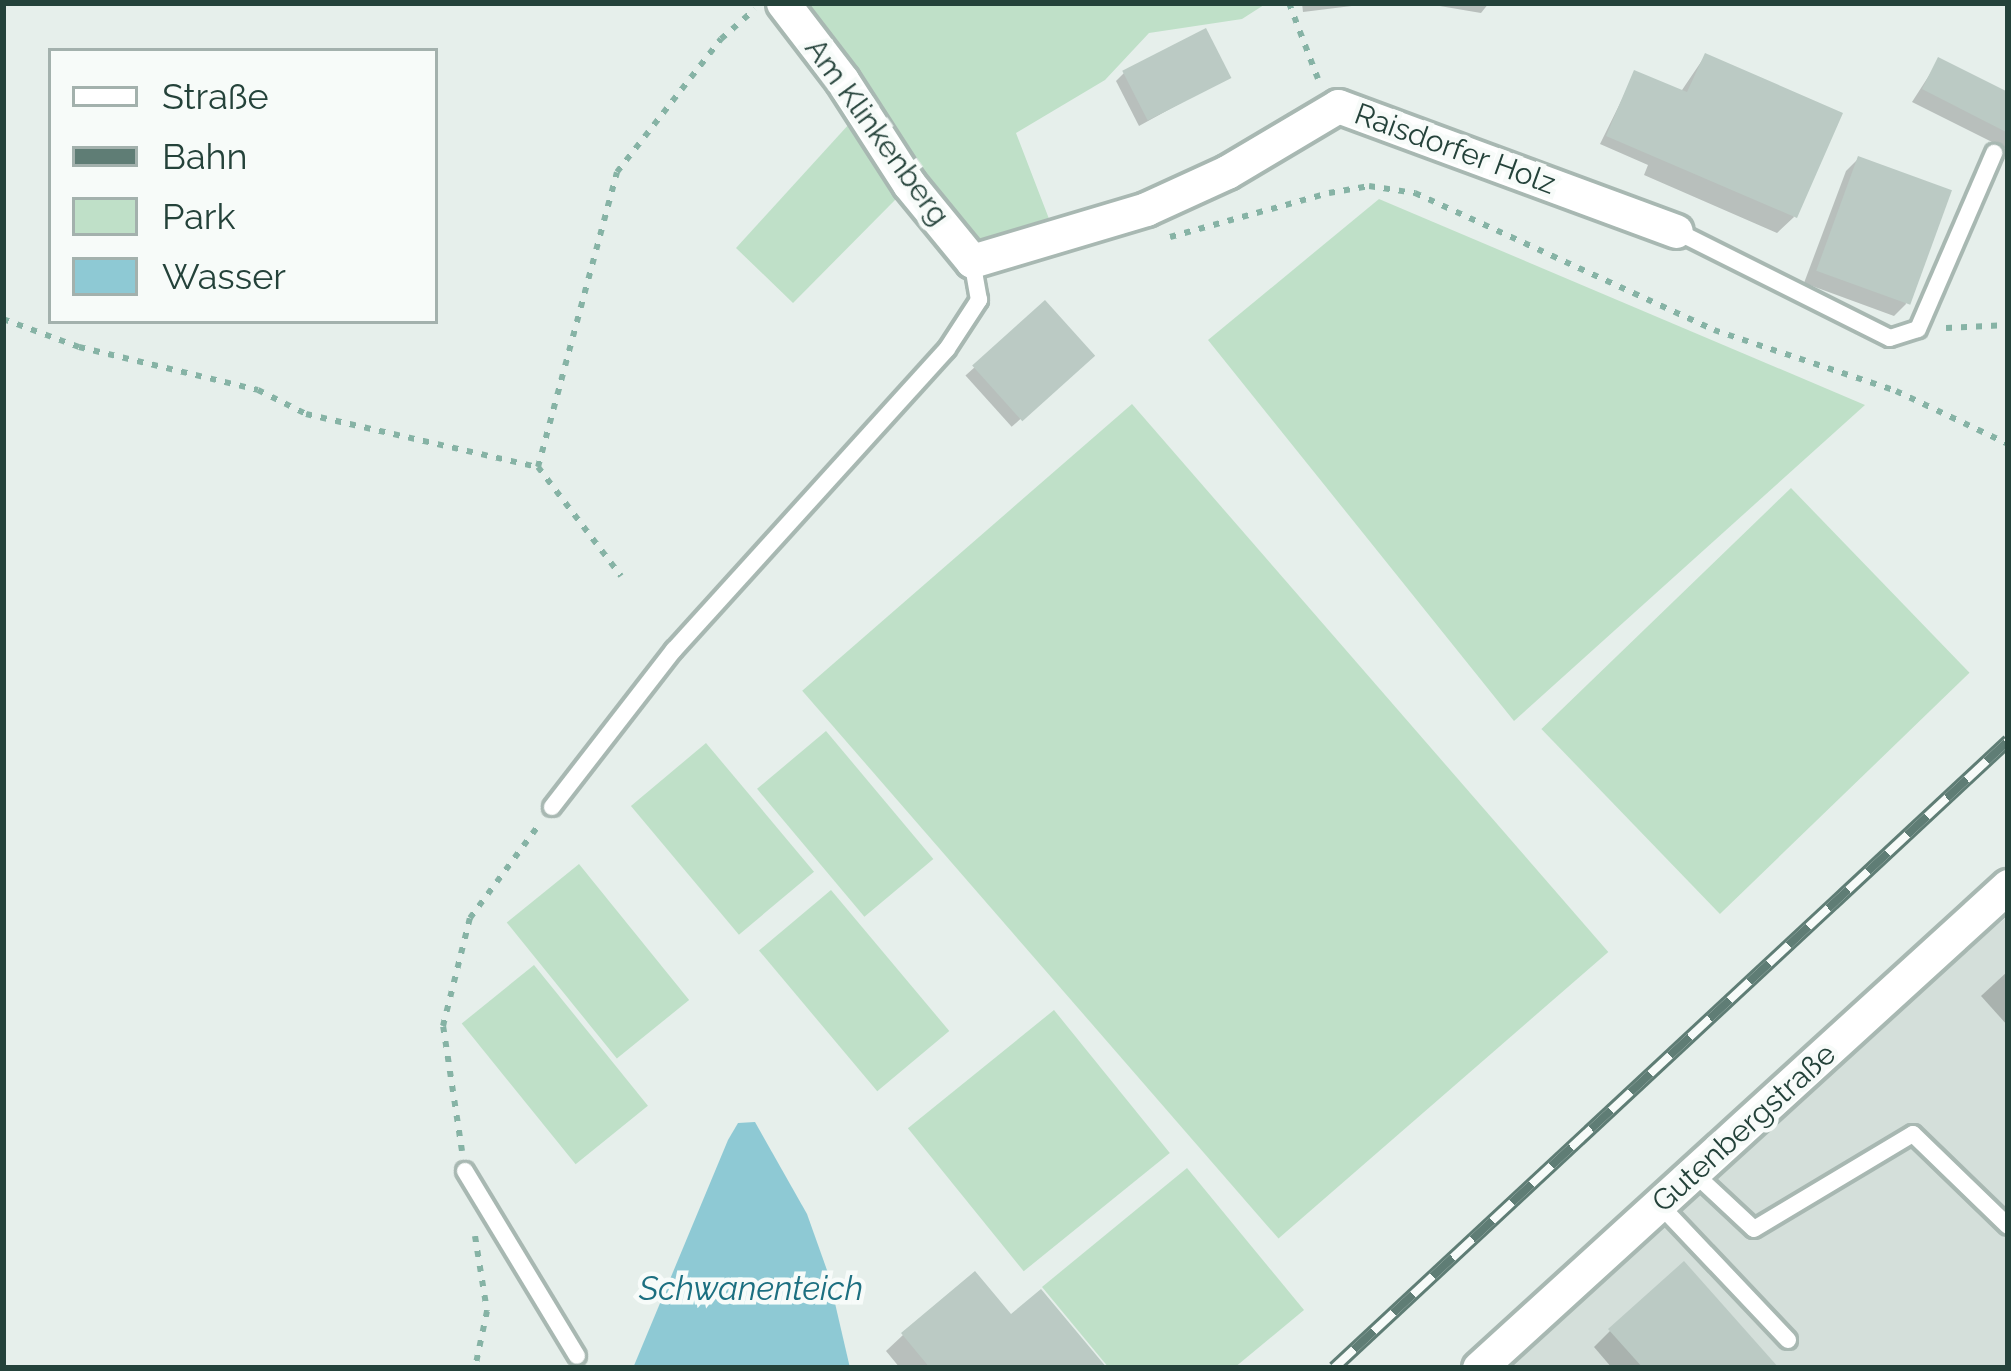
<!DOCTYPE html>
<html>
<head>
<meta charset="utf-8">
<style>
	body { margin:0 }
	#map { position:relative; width:2011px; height:1371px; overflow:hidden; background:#e6efeb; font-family:Raleway,sans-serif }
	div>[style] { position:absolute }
	.built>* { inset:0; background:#d4dfda }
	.green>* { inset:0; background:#bfe0c8; transform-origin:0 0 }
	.water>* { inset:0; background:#8ec9d4 }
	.shadow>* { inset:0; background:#0003; transform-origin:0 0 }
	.building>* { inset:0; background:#bbcac4; transform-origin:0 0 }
	.path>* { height:6px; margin-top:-3px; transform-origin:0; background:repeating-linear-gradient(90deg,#86b3a5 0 6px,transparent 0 15px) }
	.roads { filter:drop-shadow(3px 0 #a8b8b2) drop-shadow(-3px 0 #a8b8b2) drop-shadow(0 3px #a8b8b2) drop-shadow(0 -3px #a8b8b2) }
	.service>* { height:16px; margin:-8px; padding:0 8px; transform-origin:8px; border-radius:8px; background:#fff }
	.minor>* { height:33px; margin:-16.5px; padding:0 16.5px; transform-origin:16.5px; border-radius:16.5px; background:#fff }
	.rail>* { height:14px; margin-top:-7px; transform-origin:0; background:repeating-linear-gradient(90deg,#f7fbf9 0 27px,#5f7d75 0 54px); box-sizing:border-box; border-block:3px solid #5f7d75 }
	span { translate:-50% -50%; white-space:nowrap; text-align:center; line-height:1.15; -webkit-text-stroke:9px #f7fbf9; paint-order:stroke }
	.street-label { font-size:30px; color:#24423a }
	.water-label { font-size:33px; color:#1c6f80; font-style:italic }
	.frame { position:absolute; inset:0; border:6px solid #24423a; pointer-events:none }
	.legend { position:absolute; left:48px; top:48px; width:390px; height:276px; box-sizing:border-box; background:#f7fbf9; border:3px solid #a3b1ad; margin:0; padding:15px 21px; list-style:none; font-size:36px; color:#24423a }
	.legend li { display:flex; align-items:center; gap:24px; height:60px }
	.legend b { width:60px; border:3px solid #a3b1ad }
</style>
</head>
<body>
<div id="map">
	<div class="built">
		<div style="clip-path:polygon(2008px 916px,2008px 1368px,1492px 1368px,1784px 1102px)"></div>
	</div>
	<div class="green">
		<div style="clip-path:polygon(783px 3px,1267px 3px,1242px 19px,1149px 33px,1105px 80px,1016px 133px,1051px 224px,972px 261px)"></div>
		<div style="clip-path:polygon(850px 123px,897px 198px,793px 303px,736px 248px)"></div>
		<div style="clip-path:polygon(1379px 199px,1865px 405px,1514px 721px,1208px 340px)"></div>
		<div style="left:1132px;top:404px;width:726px;height:437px;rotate:49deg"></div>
		<div style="left:1791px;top:488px;width:257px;height:347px;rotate:46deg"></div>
		<div style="left:826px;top:731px;width:167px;height:90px;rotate:50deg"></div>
		<div style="left:706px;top:743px;width:168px;height:98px;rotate:50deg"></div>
		<div style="left:579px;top:864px;width:175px;height:93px;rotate:51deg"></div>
		<div style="left:831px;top:890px;width:184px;height:94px;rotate:50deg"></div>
		<div style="left:534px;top:965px;width:181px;height:93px;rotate:51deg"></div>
		<div style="left:1054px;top:1010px;width:184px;height:188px;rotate:51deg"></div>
		<div style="clip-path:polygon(1187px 1168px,1304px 1310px,1234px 1368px,1109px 1368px,1042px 1287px)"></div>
	</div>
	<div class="water">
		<div style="clip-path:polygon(755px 1122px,807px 1214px,828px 1273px,850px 1368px,633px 1368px,728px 1140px,738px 1123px)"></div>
	</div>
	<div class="shadow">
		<div style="clip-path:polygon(1302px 3px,1376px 3px,1303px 12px)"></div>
		<div style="clip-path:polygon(1422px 3px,1489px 3px,1481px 13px)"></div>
		<div style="clip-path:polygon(1705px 56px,1794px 217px,1777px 233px,1644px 175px,1648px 165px,1600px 144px,1635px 73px,1680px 93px)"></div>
		<div style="clip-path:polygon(1939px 60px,2008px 95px,2008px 150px,1912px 102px)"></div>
		<div style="clip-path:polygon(1124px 73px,1228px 77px,1139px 126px,1116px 81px)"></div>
		<div style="clip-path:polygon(1858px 159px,1906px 304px,1894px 316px,1804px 283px,1846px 171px)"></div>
		<div style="left:1045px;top:304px;width:69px;height:107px;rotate:48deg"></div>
		<div style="clip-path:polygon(2008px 971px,2008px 1026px,1981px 996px)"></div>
		<div style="clip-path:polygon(1011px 1318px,1103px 1368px,900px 1368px,886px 1351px,903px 1335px)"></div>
		<div style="clip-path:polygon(1610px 1331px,1775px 1368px,1612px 1368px,1594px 1347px)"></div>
	</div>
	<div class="building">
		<div style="left:1206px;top:28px;width:56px;height:94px;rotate:63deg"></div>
		<div style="clip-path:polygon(1705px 53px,1843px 113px,1797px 218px,1606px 136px,1634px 70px,1687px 92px)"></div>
		<div style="clip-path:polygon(1938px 57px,2008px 92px,2008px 133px,1922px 89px)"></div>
		<div style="left:1858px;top:156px;width:100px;height:122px;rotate:20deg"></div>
		<div style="left:1045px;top:300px;width:75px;height:98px;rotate:48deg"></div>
		<div style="clip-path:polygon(1684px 1261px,1779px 1368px,1643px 1368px,1608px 1329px)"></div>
		<div style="clip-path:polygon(975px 1271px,1011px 1314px,1041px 1289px,1107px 1368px,930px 1368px,901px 1333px)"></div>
	</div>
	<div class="path">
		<div style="left:1289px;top:3px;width:81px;rotate:69.1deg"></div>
		<div style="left:1170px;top:237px;width:165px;rotate:-15.5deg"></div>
		<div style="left:1329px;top:193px;width:41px;rotate:-9.9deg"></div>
		<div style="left:1369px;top:186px;width:47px;rotate:8.7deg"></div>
		<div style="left:1415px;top:193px;width:329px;rotate:24.6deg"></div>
		<div style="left:1714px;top:330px;width:192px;rotate:18.5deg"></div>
		<div style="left:1896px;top:391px;width:124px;rotate:25.3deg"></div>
		<div style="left:3px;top:319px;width:81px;rotate:20.2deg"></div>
		<div style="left:79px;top:347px;width:184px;rotate:13.5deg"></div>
		<div style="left:258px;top:390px;width:54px;rotate:26.6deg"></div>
		<div style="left:306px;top:414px;width:238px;rotate:12.9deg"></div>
		<div style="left:538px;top:467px;width:137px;rotate:52.7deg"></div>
		<div style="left:1946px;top:328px;width:62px;rotate:-2.8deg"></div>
		<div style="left:538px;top:467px;width:305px;rotate:-75deg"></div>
		<div style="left:617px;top:172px;width:169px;rotate:-52deg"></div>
		<div style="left:721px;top:39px;width:45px;rotate:-41.4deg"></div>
		<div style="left:462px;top:1151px;width:126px;rotate:-98.6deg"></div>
		<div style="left:443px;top:1026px;width:111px;rotate:-76deg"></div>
		<div style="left:470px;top:918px;width:114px;rotate:-53.5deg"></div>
		<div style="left:475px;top:1236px;width:76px;rotate:80.9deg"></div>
		<div style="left:487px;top:1311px;width:58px;rotate:101.9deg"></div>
	</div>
	<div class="roads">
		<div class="service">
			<div style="left:1676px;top:231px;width:239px;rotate:26.6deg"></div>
			<div style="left:1890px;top:338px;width:29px;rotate:-18deg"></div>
			<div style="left:1918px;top:329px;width:192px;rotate:-66.6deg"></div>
			<div style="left:552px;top:807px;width:199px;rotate:-52.2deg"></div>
			<div style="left:674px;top:650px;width:406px;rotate:-47.8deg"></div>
			<div style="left:947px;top:349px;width:59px;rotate:-56.9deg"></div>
			<div style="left:979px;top:300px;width:40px;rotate:-100deg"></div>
			<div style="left:465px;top:1171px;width:216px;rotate:58.8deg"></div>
			<div style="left:1696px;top:1175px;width:79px;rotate:43deg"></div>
			<div style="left:1754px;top:1229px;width:185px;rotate:-30.9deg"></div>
			<div style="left:1913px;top:1134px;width:132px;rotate:44.1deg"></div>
			<div style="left:1660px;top:1205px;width:186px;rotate:46.5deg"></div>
		</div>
		<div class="minor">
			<div style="left:783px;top:3px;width:97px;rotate:52.5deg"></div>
			<div style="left:842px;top:80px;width:124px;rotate:57.2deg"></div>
			<div style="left:909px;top:184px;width:99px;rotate:50.7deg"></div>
			<div style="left:972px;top:261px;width:182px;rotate:-16.6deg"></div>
			<div style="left:1146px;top:209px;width:89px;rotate:-24.6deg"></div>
			<div style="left:1227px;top:172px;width:129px;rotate:-30.7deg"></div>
			<div style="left:1338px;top:106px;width:360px;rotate:20.3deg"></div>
			<div style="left:1479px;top:1368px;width:716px;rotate:-42.34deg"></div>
		</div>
	</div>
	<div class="rail">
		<div style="left:1334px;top:1368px;width:921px;rotate:-42.93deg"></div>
	</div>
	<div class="street-label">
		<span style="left:877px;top:132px;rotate:54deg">Am Klinkenberg</span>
		<span style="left:1455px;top:149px;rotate:20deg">Raisdorfer Holz</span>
		<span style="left:1744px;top:1128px;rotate:-42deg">Gutenbergstraße</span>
	</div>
	<div class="water-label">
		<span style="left:751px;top:1289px">Schwanenteich</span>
	</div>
	<div class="frame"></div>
	<ul class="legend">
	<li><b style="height:15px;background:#fff"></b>Straße</li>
	<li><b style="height:15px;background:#5f7d75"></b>Bahn</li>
	<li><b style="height:33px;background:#bfe0c8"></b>Park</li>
	<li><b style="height:33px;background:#8ec9d4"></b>Wasser</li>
	</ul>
</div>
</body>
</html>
